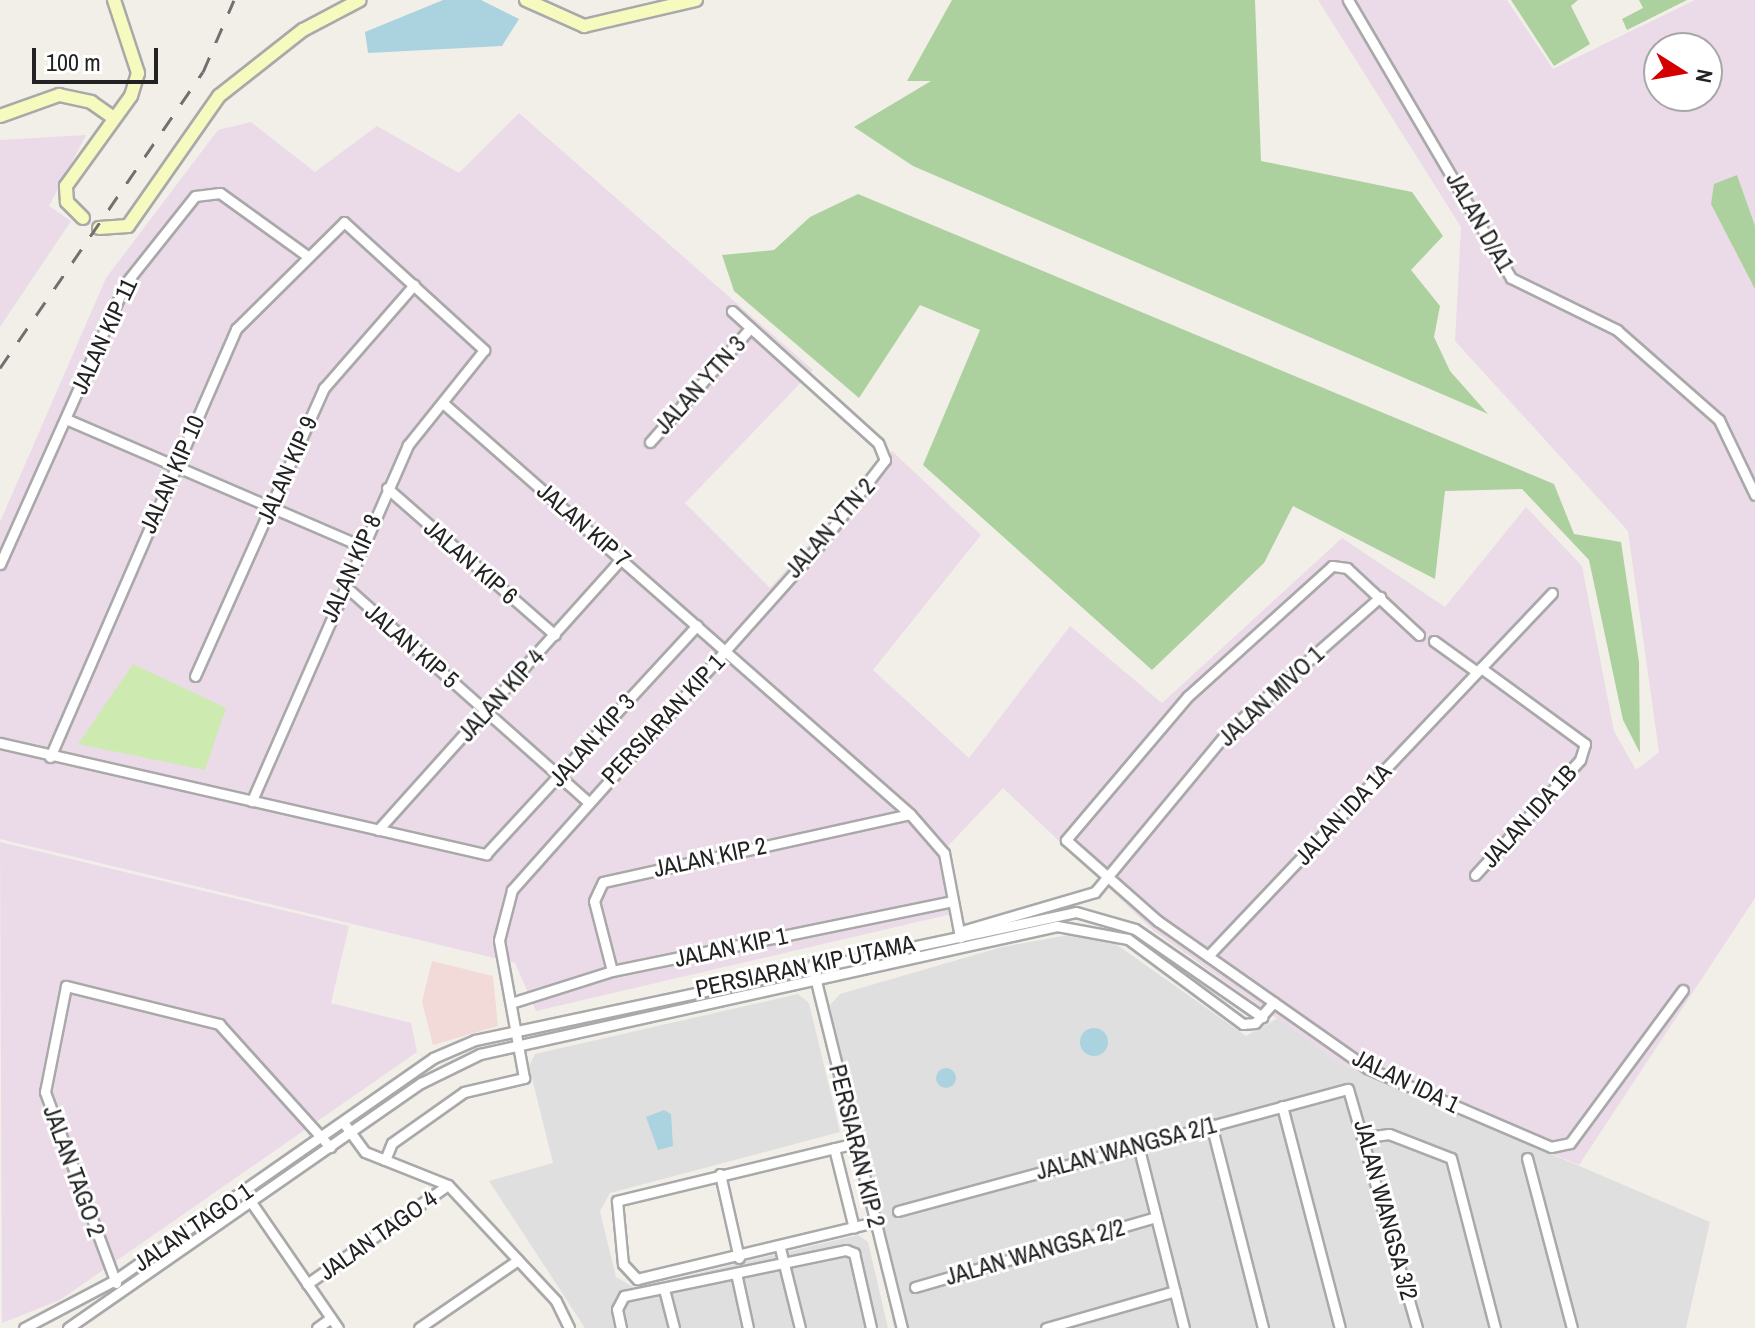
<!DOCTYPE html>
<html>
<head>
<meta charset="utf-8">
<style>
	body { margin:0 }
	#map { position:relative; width:1755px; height:1328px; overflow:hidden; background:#f2efe9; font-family:"Archivo Narrow",sans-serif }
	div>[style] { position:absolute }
	.residential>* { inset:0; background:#e0dfdf }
	.commercial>* { inset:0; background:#f2dad9 }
	.industrial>* { inset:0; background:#ebdbe8 }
	.grass>* { inset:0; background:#cdebb0 }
	.forest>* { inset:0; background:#add19e }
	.water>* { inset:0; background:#aad3df }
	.round { border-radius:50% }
	.roads { filter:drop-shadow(2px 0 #a9a9a9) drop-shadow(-2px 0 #a9a9a9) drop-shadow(0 2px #a9a9a9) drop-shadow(0 -2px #a9a9a9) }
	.street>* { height:9px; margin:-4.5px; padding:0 4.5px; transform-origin:4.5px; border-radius:4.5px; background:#fff }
	.secondary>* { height:12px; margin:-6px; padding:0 6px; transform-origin:6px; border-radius:6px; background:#f7fabf }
	.rail>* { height:3px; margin-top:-1.5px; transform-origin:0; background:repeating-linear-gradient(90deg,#707070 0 16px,transparent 0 32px) }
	span { translate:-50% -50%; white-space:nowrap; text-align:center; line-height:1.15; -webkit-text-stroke:6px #fff; paint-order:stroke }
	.street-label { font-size:24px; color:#222 }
	.north { position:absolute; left:1643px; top:32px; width:80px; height:80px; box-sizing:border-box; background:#fff; border:2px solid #a7a7a7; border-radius:50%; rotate:101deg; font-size:22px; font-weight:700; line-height:32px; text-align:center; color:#222 }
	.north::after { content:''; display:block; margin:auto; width:28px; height:36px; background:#d40000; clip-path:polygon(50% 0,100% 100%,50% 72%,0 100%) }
	.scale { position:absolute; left:32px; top:48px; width:126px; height:36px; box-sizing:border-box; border:4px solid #222; border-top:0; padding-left:10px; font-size:24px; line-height:28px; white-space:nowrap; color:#222; -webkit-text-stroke:6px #fff; paint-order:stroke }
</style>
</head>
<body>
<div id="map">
	<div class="residential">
		<div style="clip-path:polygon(1096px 930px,1246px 1036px,1278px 1018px,1341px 1064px,1710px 1222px,1686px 1328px,894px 1328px,830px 1005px,840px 994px,1002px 947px)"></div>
		<div style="clip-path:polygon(798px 994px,809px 1003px,840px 1132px,610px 1193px,600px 1211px,616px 1277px,635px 1288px,858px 1235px,868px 1242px,888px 1328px,585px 1328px,489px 1181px,553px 1163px,529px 1066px,535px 1054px)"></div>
	</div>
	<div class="commercial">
		<div style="clip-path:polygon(432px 961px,493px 976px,498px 1026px,433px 1045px,422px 1002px)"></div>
	</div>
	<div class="industrial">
		<div style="clip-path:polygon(evenodd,1318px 0,1507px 0,1553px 69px,1695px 0,1755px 0,1755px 898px,1579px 1165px,1341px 1064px,1154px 931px,1003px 788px,947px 847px,956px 913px,536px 1011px,515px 963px,0 839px,0 522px,106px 278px,218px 130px,251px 122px,315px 172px,377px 126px,459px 173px,519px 113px,813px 370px,685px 503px,770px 588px,892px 451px,981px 535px,873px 670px,969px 758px,1070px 626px,1162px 703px,1342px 538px,1445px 607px,1526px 507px,1582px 566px,1614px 731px,1636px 770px,1659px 752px,1628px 531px,1455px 341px,1461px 227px,1318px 0,1659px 48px,1707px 48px,1707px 96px,1659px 96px,1659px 48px)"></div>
		<div style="clip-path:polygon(86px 135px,49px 206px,71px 221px,0 327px,0 140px)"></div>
		<div style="clip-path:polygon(0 842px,349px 926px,331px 1003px,411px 1023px,417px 1052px,60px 1300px,2px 1323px)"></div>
	</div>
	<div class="grass">
		<div style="clip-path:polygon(133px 664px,226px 708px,205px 770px,78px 744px)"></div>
	</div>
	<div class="forest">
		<div style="clip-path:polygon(952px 0,1255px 0,1261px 161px,1412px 192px,1443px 236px,1411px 270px,1440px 306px,1434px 337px,1450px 371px,1488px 414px,913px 166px,854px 127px,931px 81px,907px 81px)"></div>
		<div style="clip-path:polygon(1511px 0,1578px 0,1571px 6px,1590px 44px,1554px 66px)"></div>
		<div style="clip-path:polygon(1639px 0,1687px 0,1627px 30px,1622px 19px,1643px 8px)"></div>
		<div style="clip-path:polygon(1737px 175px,1755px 226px,1755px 289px,1711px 204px,1714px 184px)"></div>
		<div style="clip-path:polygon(858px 194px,1554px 484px,1574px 534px,1621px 542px,1639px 662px,1640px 753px,1623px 720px,1589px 560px,1522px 489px,1445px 491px,1435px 579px,1293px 506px,1264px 563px,1152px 670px,923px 465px,980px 330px,920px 305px,859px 398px,734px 291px,722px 255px,774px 250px,810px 217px)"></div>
	</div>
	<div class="water">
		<div style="clip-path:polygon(443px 0,481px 0,519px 19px,502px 46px,368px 53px,365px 32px)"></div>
		<div class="round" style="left:1080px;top:1028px;width:28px;height:28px"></div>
		<div class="round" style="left:936px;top:1068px;width:20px;height:20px"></div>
		<div style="clip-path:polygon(664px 1110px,671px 1114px,673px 1146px,658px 1150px,646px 1117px)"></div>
	</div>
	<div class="roads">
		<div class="street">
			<div style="left:1348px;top:0;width:322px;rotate:59.6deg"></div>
			<div style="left:1511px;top:278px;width:118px;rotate:26.1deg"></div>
			<div style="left:1617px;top:330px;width:136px;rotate:41.4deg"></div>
			<div style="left:1719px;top:420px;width:83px;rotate:64.4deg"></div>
			<div style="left:443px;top:403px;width:622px;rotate:41.35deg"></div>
			<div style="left:910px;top:814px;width:52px;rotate:48.9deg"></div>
			<div style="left:944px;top:853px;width:86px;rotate:79.2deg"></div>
			<div style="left:66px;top:419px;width:321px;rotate:23.3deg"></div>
			<div style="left:650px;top:442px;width:152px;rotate:-48.7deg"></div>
			<div style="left:387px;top:488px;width:223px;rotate:41.2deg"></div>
			<div style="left:0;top:564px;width:307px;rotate:-65.9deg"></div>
			<div style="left:125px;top:284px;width:112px;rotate:-51.5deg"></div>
			<div style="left:195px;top:196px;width:25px;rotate:-7deg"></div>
			<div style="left:220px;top:193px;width:106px;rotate:35.8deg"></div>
			<div style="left:345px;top:586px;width:325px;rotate:41.6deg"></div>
			<div style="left:1419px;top:635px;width:98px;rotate:-137.1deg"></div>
			<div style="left:1347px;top:568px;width:15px;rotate:-172deg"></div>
			<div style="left:1332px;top:566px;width:194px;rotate:137.9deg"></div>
			<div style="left:1188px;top:696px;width:189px;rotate:130.3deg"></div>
			<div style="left:1066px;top:840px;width:123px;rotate:41.4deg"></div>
			<div style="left:1158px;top:921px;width:256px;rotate:35.1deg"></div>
			<div style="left:1367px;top:1068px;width:200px;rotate:23.2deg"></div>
			<div style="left:1551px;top:1147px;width:19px;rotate:-12deg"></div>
			<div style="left:1570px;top:1143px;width:190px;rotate:-53.6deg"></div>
			<div style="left:1434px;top:641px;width:53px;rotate:35.8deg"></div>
			<div style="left:195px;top:676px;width:316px;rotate:-65.9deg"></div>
			<div style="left:324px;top:388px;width:137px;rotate:-48.9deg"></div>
			<div style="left:0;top:743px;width:499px;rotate:12.9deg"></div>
			<div style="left:486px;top:854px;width:311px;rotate:-47.3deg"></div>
			<div style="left:50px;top:757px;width:467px;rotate:-66.5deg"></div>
			<div style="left:236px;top:329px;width:152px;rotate:-44.7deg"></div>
			<div style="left:344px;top:222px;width:190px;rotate:42.4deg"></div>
			<div style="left:484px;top:350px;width:122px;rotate:128.7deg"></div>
			<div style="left:408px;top:445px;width:389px;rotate:113.7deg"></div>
			<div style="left:378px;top:830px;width:365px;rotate:-48.1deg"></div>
			<div style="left:1475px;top:875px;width:156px;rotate:-47.6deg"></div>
			<div style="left:1580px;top:760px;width:17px;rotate:-73deg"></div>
			<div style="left:1585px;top:744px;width:129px;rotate:-143.8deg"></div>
			<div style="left:965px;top:930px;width:135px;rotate:-16.3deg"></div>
			<div style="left:1095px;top:892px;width:209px;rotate:-50.4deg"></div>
			<div style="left:1228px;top:731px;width:203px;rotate:-41.4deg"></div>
			<div style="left:1208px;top:956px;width:500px;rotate:-46.54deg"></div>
			<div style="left:812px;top:965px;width:374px;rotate:76.1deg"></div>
			<div style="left:612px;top:971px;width:72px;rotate:-104.4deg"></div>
			<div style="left:594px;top:901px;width:21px;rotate:-65deg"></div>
			<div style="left:603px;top:882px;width:314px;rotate:-12.5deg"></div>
			<div style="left:511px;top:1003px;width:106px;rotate:-17.6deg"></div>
			<div style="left:612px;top:971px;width:348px;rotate:-11.6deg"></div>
			<div style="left:1282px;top:1106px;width:229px;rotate:75.4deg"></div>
			<div style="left:343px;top:1122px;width:37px;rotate:54deg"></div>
			<div style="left:365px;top:1152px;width:89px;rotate:21.7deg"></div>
			<div style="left:448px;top:1185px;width:158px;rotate:47deg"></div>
			<div style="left:556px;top:1301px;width:30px;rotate:64deg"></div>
			<div style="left:1211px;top:1124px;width:211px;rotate:75.7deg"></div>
			<div style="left:1367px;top:1137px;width:22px;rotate:-8deg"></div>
			<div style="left:1389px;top:1134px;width:66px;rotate:21.2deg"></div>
			<div style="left:1451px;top:1158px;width:176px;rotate:75.5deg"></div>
			<div style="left:856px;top:1143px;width:246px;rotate:166.4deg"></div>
			<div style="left:617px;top:1201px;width:63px;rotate:84.6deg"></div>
			<div style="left:623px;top:1264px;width:21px;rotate:47deg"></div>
			<div style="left:637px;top:1279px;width:245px;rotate:-13.5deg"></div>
			<div style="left:1138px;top:1145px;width:189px;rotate:75.9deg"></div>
			<div style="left:834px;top:1148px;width:82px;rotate:76deg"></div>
			<div style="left:1527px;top:1158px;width:176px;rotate:75.2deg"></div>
			<div style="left:385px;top:1160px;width:18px;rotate:-68deg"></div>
			<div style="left:392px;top:1143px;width:88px;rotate:-35.3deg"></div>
			<div style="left:464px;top:1092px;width:62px;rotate:-13.1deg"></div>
			<div style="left:524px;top:1078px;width:140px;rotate:-100.3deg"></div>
			<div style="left:499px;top:940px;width:52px;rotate:-75.4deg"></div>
			<div style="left:512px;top:890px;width:465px;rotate:-48.3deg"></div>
			<div style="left:821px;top:543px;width:105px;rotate:-52.4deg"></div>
			<div style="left:885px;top:460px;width:18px;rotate:-112deg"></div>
			<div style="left:878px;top:443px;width:197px;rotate:-137.9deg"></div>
			<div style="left:720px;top:1174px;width:86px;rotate:77.3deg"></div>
			<div style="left:251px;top:1202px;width:153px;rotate:55.4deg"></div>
			<div style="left:898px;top:1211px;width:466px;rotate:-15.2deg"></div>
			<div style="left:1348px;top:1089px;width:249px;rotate:73.9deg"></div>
			<div style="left:780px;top:1248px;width:82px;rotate:76deg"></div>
			<div style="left:736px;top:1273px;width:56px;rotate:77.7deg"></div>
			<div style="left:116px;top:1283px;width:204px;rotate:-110.4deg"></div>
			<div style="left:45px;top:1092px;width:108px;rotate:-78.8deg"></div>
			<div style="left:66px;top:986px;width:158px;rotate:13.9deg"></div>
			<div style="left:219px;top:1024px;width:166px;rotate:47.9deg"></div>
			<div style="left:307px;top:1284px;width:172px;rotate:-35.1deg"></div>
			<div style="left:915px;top:1287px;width:251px;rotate:-16.2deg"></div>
			<div style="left:664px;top:1289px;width:40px;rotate:75.6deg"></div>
			<div style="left:24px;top:1328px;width:103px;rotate:-27.8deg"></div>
			<div style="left:115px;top:1280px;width:388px;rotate:-34.9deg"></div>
			<div style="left:433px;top:1058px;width:46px;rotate:-23.2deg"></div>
			<div style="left:475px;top:1040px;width:614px;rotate:-12.02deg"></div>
			<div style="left:1076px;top:912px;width:61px;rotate:16.1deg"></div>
			<div style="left:1135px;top:929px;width:155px;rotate:34.7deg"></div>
			<div style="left:68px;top:1328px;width:430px;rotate:-34.8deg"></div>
			<div style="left:421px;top:1083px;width:66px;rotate:-26.2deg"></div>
			<div style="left:480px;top:1054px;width:591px;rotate:-12.51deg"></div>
			<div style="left:1057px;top:926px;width:72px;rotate:10.4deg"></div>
			<div style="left:1128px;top:939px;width:143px;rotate:36.5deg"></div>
			<div style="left:1243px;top:1024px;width:12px;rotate:-5deg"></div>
			<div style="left:1255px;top:1023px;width:28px;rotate:-48deg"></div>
			<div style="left:317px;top:1328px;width:17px;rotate:-36deg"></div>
			<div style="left:419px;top:1328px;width:120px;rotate:-34.5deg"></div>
			<div style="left:621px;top:1328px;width:19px;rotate:-102deg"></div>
			<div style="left:617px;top:1309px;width:15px;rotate:-62deg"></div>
			<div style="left:624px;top:1296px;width:227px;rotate:-11.7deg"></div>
			<div style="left:846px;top:1250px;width:9px;rotate:21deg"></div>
			<div style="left:854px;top:1253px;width:77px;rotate:77.2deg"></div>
			<div style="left:1046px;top:1328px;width:134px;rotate:-16deg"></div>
		</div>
		<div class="secondary">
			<div style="left:526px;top:0;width:64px;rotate:24.1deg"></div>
			<div style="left:584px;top:26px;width:115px;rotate:-13.1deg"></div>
			<div style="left:0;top:116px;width:63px;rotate:-19.6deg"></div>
			<div style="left:59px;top:95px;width:33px;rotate:12deg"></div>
			<div style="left:91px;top:102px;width:28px;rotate:35deg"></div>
			<div style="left:83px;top:218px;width:23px;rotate:-135deg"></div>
			<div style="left:67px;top:202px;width:16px;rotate:-94deg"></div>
			<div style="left:66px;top:186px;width:111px;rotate:-54.2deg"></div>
			<div style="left:131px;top:96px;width:24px;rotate:-73deg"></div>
			<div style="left:138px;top:73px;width:77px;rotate:-108.2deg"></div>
			<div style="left:99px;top:228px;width:29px;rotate:-4deg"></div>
			<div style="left:128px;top:226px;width:159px;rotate:-55deg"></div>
			<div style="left:219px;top:96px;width:107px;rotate:-38.2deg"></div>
			<div style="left:303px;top:30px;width:64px;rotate:-27.8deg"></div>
		</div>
	</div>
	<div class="rail">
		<div style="left:0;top:368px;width:359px;rotate:-55.6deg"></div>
		<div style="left:203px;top:72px;width:78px;rotate:-66.7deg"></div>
	</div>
	<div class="street-label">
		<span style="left:1480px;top:222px;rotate:60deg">JALAN D/A1</span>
		<span style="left:104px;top:336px;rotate:-65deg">JALAN KIP 11</span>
		<span style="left:700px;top:385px;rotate:-48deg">JALAN YTN 3</span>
		<span style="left:287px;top:470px;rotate:-66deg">JALAN KIP 9</span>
		<span style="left:172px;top:474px;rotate:-66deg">JALAN KIP 10</span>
		<span style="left:584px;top:525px;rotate:41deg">JALAN KIP 7</span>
		<span style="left:830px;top:528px;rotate:-49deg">JALAN YTN 2</span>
		<span style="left:471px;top:562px;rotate:41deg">JALAN KIP 6</span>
		<span style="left:351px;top:568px;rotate:-66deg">JALAN KIP 8</span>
		<span style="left:412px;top:646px;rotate:41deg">JALAN KIP 5</span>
		<span style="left:501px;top:695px;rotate:-48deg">JALAN KIP 4</span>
		<span style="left:1271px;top:696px;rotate:-43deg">JALAN MIVO 1</span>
		<span style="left:663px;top:719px;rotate:-47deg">PERSIARAN KIP 1</span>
		<span style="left:592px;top:740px;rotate:-48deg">JALAN KIP 3</span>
		<span style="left:1343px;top:814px;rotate:-47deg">JALAN IDA 1A</span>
		<span style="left:1529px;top:816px;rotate:-48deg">JALAN IDA 1B</span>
		<span style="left:710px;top:857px;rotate:-12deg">JALAN KIP 2</span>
		<span style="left:731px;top:947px;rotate:-12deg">JALAN KIP 1</span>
		<span style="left:805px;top:966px;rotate:-12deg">PERSIARAN KIP UTAMA</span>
		<span style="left:1406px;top:1081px;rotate:26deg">JALAN IDA 1</span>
		<span style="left:857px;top:1146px;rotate:76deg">PERSIARAN KIP 2</span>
		<span style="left:1126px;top:1148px;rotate:-15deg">JALAN WANGSA 2/1</span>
		<span style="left:74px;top:1171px;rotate:70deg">JALAN TAGO 2</span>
		<span style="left:1386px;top:1210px;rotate:75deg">JALAN WANGSA 3/2</span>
		<span style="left:193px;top:1227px;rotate:-34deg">JALAN TAGO 1</span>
		<span style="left:378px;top:1235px;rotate:-35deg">JALAN TAGO 4</span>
		<span style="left:1035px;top:1252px;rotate:-16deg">JALAN WANGSA 2/2</span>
	</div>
	<div class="north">N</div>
	<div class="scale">100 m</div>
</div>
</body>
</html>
